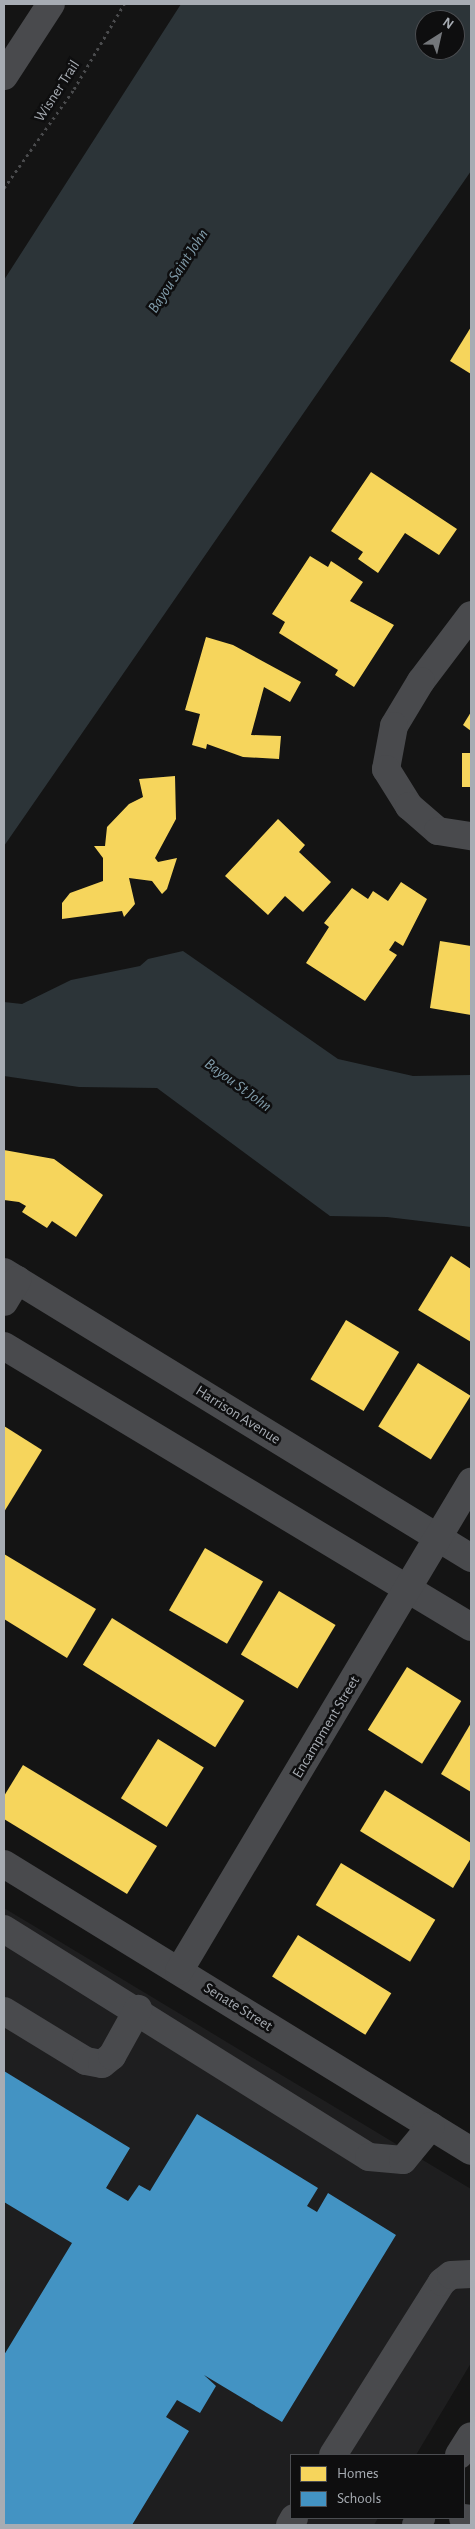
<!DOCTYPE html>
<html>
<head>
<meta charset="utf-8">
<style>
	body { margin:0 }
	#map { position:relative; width:475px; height:2529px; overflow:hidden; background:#141414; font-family:"Alegreya Sans",sans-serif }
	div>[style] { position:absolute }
	.built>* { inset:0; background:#1e1e1f }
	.water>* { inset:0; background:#2c3438 }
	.homes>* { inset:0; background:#f6d55c; transform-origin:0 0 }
	.schools>* { inset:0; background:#4393c3 }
	.path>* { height:3px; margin-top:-1.5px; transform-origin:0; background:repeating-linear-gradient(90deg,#4a4b4d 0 2.5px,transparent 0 6.5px) }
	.minor>* { height:28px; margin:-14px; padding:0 14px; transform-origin:14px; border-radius:14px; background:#494a4d }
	span { translate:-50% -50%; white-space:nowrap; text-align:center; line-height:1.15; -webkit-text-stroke:5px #0e0e0f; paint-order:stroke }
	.street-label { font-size:15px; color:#a7acb3 }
	.water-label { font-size:16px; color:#819caa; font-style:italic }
	.frame { position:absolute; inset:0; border:5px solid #a7acb3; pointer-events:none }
	.legend { position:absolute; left:290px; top:2454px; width:175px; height:65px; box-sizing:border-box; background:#0e0e0f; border:1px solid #4b4d51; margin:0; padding:6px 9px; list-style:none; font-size:15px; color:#a7acb3 }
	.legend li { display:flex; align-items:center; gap:10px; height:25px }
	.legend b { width:25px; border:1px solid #4b4d51 }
	.north { position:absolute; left:415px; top:10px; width:50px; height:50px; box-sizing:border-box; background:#0e0e0f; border:1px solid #4b4d51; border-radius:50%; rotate:35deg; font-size:14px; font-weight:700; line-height:20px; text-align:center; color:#a7acb3 }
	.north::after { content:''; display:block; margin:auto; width:18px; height:22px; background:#74777b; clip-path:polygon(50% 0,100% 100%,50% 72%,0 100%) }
</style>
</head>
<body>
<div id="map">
	<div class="built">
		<div style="clip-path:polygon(4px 1908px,471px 2189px,471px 2363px,416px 2455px,291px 2455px,291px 2518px,378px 2518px,374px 2525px,4px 2525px)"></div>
	</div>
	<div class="water">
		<div style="clip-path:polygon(evenodd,181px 4px,471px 4px,471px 171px,4px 846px,4px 280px,181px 4px,425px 20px,455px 20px,455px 50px,425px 50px,425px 20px)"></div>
		<div style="clip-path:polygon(183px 951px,338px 1059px,413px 1076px,471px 1075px,471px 1227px,387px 1217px,330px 1216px,157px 1088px,79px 1087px,4px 1076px,4px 1002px,22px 1004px,71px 980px,140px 966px,148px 959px)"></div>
	</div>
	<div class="homes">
		<div style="clip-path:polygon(471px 327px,471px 374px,450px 361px)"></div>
		<div style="clip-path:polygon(371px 472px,457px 529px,439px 555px,405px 533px,378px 573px,358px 559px,363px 552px,331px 531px)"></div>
		<div style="clip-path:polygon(310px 556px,328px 567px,331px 561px,363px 582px,350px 601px,394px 625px,354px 687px,335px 675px,338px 670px,279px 633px,285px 622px,272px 614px)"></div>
		<div style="clip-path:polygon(206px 637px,233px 645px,301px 682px,290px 702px,264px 687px,251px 735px,281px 736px,279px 759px,243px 757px,207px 744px,206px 749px,192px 745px,200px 714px,185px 710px)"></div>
		<div style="clip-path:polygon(471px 712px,471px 731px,463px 725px)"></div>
		<div style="left:462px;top:753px;width:9px;height:34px"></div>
		<div style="clip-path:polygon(175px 776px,176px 819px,155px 858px,158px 862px,177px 858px,167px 889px,162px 894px,152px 881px,129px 878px,135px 904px,124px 917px,122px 911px,62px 919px,62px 903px,70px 893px,103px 881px,103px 858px,94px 846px,105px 846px,107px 827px,129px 804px,143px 797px,139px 779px)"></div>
		<div style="clip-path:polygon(278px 819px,305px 845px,299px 852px,331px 882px,303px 912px,285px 896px,268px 915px,225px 876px)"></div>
		<div style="clip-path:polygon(401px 882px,427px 899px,403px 946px,395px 941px,389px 950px,397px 955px,365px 1001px,306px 963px,329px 927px,324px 923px,352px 888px,368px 899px,373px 891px,388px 901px)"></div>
		<div style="clip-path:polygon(440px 941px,471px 946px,471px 1015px,430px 1008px)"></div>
		<div style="clip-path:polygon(4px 1150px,54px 1159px,103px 1195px,76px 1237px,52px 1221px,47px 1228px,22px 1212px,26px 1206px,19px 1202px,4px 1200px)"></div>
		<div style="clip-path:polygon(451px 1256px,471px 1269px,471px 1342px,418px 1310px)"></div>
		<div style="left:346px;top:1320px;width:62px;height:69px;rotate:31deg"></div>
		<div style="left:418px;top:1363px;width:62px;height:75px;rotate:32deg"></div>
		<div style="clip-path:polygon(4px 1426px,42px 1450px,4px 1512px)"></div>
		<div style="left:205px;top:1548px;width:67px;height:72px;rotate:30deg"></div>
		<div style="clip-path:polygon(4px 1554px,96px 1609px,67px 1658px,4px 1619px)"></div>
		<div style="left:279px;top:1591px;width:66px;height:74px;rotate:31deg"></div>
		<div style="left:112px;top:1618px;width:156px;height:55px;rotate:32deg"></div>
		<div style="left:407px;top:1667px;width:64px;height:74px;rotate:32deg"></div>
		<div style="clip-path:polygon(471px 1723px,471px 1792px,441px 1774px)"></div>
		<div style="left:158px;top:1739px;width:54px;height:70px;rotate:32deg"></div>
		<div style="clip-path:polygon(23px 1765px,157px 1846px,127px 1894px,4px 1819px,4px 1796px)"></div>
		<div style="clip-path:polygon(385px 1790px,471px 1843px,471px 1858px,453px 1888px,360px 1831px)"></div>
		<div style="left:341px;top:1863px;width:110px;height:49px;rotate:31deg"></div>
		<div style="left:298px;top:1935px;width:110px;height:49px;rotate:32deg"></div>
	</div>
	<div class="schools">
		<div style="clip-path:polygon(4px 2071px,130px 2148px,106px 2188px,128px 2201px,139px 2185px,150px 2191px,197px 2114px,318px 2188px,307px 2206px,317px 2212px,328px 2193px,396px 2235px,282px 2422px,204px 2375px,216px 2386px,200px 2413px,177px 2400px,166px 2417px,189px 2431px,132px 2525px,4px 2525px,4px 2355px,72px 2243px,4px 2202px)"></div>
	</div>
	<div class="path">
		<div style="left:4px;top:188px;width:121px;rotate:-54.7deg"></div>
		<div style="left:74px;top:89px;width:99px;rotate:-59.5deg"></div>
	</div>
	<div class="minor">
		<div style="left:4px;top:76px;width:86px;rotate:-56.9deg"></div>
		<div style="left:471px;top:615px;width:83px;rotate:127.1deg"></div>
		<div style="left:421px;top:681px;width:52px;rotate:121deg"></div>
		<div style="left:394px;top:726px;width:44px;rotate:100.5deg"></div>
		<div style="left:386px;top:769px;width:44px;rotate:58.1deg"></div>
		<div style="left:409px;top:806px;width:38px;rotate:41deg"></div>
		<div style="left:438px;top:831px;width:33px;rotate:9deg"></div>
		<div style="left:4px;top:1272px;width:548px;rotate:31.48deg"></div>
		<div style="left:4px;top:1302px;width:26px;rotate:-59deg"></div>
		<div style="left:4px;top:1346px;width:545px;rotate:31.04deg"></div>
		<div style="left:4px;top:1864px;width:548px;rotate:31.57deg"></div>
		<div style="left:4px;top:1929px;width:430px;rotate:32deg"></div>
		<div style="left:369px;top:2157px;width:34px;rotate:5deg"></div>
		<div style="left:403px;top:2160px;width:44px;rotate:-50.5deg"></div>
		<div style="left:179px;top:1971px;width:570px;rotate:-59.16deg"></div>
		<div style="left:4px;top:2011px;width:96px;rotate:31.4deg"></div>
		<div style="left:86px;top:2061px;width:16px;rotate:11deg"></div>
		<div style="left:102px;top:2064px;width:13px;rotate:-39deg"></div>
		<div style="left:112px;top:2056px;width:54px;rotate:-61deg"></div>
		<div style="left:333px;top:2455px;width:204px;rotate:-57.8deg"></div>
		<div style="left:442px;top:2282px;width:11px;rotate:-38deg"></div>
		<div style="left:451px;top:2275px;width:20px;rotate:-3deg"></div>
		<div style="left:459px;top:2455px;width:22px;rotate:-58deg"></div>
		<div style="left:463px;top:2518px;width:8px;rotate:7deg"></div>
		<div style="left:290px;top:2525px;width:8px;rotate:-60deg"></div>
		<div style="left:416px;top:2525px;width:9px;rotate:-54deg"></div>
	</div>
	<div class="street-label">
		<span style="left:57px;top:91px;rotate:-57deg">Wisner Trail</span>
		<span style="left:238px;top:1415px;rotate:32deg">Harrison Avenue</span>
		<span style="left:326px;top:1727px;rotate:-59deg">Encampment Street</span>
		<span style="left:238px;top:2007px;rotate:32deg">Senate Street</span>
	</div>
	<div class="water-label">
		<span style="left:178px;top:271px;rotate:-57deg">Bayou Saint John</span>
		<span style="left:238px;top:1085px;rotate:36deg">Bayou St John</span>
	</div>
	<div class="frame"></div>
	<ul class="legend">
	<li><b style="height:14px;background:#f6d55c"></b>Homes</li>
	<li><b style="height:14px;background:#4393c3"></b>Schools</li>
	</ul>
	<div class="north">N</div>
</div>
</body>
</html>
